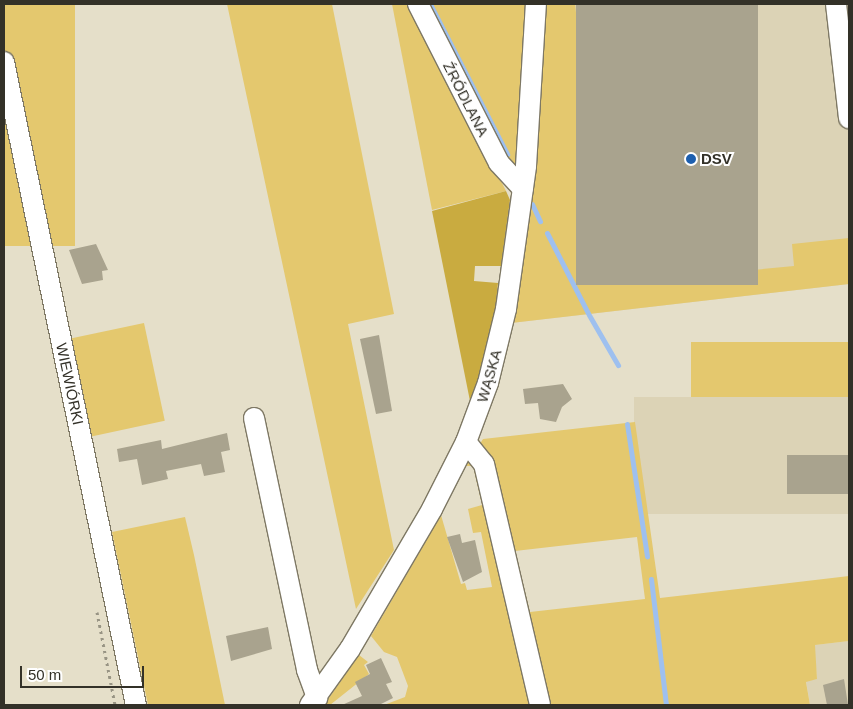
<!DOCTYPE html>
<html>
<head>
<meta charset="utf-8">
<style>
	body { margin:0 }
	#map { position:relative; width:853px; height:709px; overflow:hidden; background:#e5dfc9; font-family:Helvetica,sans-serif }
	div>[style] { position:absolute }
	.built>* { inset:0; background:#dcd3b6; transform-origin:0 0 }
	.green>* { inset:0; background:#e4c86e; transform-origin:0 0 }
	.forest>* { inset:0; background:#c9ab40 }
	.stream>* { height:5px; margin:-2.5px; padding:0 2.5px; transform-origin:2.5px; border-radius:2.5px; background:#9ec0ef }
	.building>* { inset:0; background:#a9a38e; transform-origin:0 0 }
	.path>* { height:3px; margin-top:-1.5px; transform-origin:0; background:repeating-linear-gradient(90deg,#989484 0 2.5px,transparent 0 6.5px) }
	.roads { filter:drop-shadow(1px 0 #7e7864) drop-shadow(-1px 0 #7e7864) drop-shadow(0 1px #7e7864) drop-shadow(0 -1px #7e7864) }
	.minor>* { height:20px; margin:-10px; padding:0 10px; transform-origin:10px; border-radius:10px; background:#fff }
	.dots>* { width:14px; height:14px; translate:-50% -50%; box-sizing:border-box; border:2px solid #fff; border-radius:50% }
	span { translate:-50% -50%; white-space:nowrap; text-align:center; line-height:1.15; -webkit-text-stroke:4px #fff; paint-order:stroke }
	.street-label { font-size:15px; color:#333128 }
	.poi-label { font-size:15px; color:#333128; font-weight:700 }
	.left { translate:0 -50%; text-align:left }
	.frame { position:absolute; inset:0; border:5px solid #333128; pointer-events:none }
	.scale { position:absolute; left:20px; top:666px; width:124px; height:22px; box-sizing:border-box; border:2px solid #333128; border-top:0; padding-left:6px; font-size:15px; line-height:18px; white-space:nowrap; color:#333128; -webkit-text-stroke:4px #fff; paint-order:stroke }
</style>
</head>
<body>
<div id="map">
	<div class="built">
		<div style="clip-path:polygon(545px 4px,849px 4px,849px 284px,511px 323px)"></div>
		<div style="left:849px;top:397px;width:117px;height:215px;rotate:90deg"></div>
		<div style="clip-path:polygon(849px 641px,849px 705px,810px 705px,806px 681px,817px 679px,814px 645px)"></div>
	</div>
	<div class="green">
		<div style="left:4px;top:4px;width:71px;height:242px"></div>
		<div style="clip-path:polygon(227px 4px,332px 4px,394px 314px,348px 324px,394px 550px,356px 609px)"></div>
		<div style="clip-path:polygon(392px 4px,413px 4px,506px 191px,432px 210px)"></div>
		<div style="clip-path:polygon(424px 4px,527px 4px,517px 163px,510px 165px)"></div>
		<div style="clip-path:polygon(545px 4px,575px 4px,608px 284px,794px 266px,792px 244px,849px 238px,849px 284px,511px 323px)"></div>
		<div style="left:144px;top:323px;width:100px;height:75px;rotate:78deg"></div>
		<div style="left:849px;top:342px;width:55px;height:158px;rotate:90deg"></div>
		<div style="clip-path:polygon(evenodd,635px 422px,660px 598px,849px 576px,849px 641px,815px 645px,817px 679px,806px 682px,810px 705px,384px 705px,405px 697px,408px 686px,397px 657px,384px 652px,371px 636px,441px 515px,461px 584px,465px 583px,467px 590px,492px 587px,481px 532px,473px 533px,468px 509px,482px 505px,473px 466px,466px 466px,483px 439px,635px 422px,637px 537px,645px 599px,530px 612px,515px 551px,637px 537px)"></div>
		<div style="clip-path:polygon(185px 517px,194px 555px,225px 705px,148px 705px,112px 532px)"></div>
		<div style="clip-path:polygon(359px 655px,368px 662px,364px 665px,369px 674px,330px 705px,324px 705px)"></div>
	</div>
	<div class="forest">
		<div style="clip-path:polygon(506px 191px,510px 200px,501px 266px,475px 266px,474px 281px,498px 283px,494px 323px,472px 411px,432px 211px)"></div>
	</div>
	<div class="stream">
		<div style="left:430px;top:4px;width:169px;rotate:62.8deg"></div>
		<div style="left:532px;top:204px;width:19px;rotate:65deg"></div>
		<div style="left:547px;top:233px;width:90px;rotate:62.9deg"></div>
		<div style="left:589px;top:315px;width:58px;rotate:59.9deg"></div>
		<div style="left:627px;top:424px;width:134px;rotate:81.4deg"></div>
		<div style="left:651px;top:579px;width:127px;rotate:83.2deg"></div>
	</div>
	<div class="building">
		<div style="left:576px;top:4px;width:182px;height:281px"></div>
		<div style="clip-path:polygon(96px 244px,108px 270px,102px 271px,103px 280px,82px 284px,69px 250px)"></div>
		<div style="clip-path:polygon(379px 335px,392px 411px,376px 414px,360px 339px)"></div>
		<div style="clip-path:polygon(563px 384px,572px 399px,562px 407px,556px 422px,540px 419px,538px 403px,525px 404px,523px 389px)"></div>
		<div style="clip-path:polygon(227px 433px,230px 450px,221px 452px,225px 472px,204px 476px,201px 464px,166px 471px,168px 479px,142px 485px,137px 459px,119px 462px,117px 449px,161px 440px,162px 449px)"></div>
		<div style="left:849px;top:455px;width:39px;height:62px;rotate:90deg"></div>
		<div style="clip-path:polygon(460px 534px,462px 543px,475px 540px,482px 572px,463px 582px,447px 537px)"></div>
		<div style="clip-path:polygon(268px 627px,272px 649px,231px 661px,226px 636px)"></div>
		<div style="clip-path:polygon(381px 658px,392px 682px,386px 684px,393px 698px,379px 705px,342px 705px,362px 696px,355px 682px,370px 674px,366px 665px)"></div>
		<div style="clip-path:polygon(844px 679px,848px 705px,827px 705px,823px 685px)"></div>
	</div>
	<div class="path">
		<div style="left:97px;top:612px;width:95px;rotate:79deg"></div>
	</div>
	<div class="roads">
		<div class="minor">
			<div style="left:418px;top:4px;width:178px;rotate:63deg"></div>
			<div style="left:499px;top:163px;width:35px;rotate:47deg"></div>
			<div style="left:836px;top:4px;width:115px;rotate:83.5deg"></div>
			<div style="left:4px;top:62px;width:656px;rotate:78.4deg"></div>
			<div style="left:254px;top:418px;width:258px;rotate:78.1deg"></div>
			<div style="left:307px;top:670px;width:30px;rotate:70deg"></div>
			<div style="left:466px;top:442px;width:28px;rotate:51deg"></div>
			<div style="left:484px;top:464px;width:247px;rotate:76.9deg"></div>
			<div style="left:310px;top:705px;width:69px;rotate:-54.5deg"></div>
			<div style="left:350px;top:649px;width:162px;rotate:-59.6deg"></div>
			<div style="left:432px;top:509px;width:75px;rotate:-63.1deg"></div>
			<div style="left:466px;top:442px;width:63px;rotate:-69.6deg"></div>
			<div style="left:488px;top:383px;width:76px;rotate:-76.3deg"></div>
			<div style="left:506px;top:309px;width:144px;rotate:-82deg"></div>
			<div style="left:526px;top:166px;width:162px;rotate:-86.5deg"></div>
		</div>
	</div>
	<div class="dots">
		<div style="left:691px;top:159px;background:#1d5faf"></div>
	</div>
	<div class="street-label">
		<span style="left:466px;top:99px;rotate:63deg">ŹRÓDLANA</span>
		<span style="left:489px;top:376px;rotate:-74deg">WĄSKA</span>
		<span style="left:70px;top:384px;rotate:78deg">WIEWIÓRKI</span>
	</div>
	<div class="poi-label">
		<span class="left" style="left:701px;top:159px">DSV</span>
	</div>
	<div class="frame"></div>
	<div class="scale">50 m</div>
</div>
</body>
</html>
